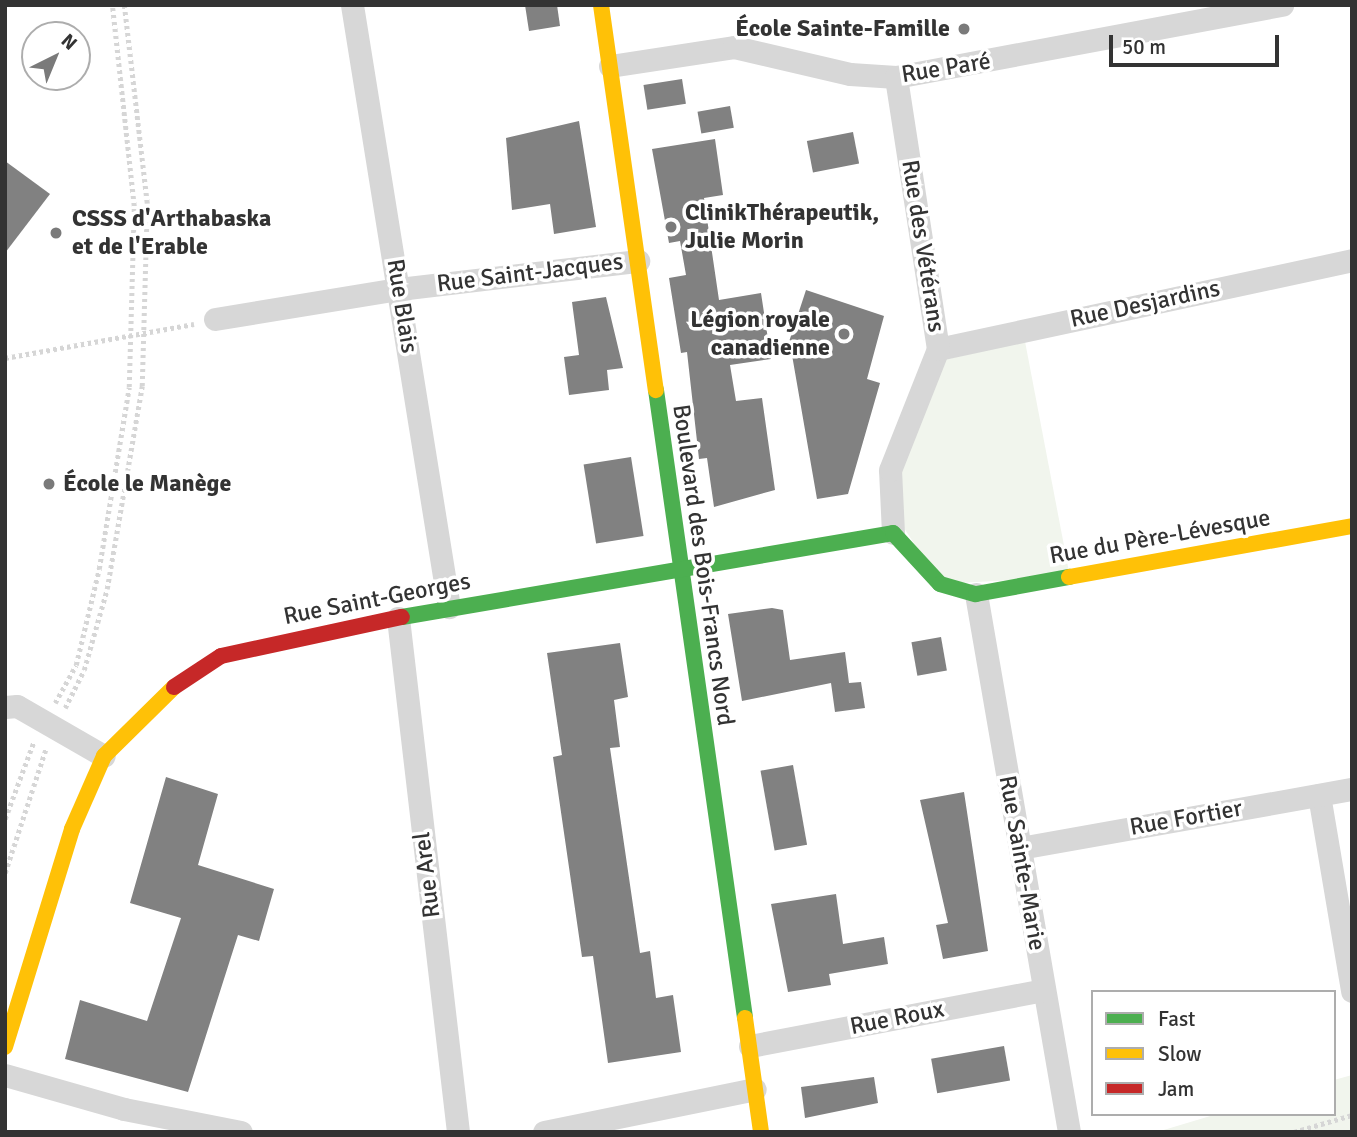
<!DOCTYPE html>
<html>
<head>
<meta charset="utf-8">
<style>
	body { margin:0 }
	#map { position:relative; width:1357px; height:1137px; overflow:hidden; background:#fff; font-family:Signika,sans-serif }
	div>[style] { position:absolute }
	.green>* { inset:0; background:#f1f5ed }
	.building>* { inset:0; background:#818181; transform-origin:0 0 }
	.path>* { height:4.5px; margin-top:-2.25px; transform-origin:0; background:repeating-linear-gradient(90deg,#d6d6d6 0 3.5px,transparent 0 7px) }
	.street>* { height:23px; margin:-11.5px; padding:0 11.5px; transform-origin:11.5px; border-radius:11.5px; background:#d7d7d7 }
	.fast>* { height:16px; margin:-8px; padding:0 8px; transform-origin:8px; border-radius:8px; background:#4caf50 }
	.slow>* { height:16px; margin:-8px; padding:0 8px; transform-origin:8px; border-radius:8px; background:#ffc107 }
	.jam>* { height:16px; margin:-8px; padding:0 8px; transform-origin:8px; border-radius:8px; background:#c62828 }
	.dots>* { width:19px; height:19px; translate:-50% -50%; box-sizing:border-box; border:4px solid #fff; border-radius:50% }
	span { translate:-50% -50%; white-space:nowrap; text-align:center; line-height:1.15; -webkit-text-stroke:7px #fff; paint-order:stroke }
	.poi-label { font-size:24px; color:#333; font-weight:700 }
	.right { translate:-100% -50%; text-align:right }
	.left { translate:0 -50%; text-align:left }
	.street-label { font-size:24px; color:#333 }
	.frame { position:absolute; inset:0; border:7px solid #333; pointer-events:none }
	.legend { position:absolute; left:1091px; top:990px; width:245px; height:126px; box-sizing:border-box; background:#fff; border:2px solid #adadad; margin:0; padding:9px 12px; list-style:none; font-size:21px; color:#333 }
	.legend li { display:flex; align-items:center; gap:14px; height:35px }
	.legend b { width:35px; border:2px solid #adadad }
	.north { position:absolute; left:21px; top:21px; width:70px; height:70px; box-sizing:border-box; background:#fff; border:2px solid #adadad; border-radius:50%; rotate:43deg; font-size:19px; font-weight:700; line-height:28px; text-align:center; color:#333 }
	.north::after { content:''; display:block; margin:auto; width:24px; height:32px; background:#7a7a7a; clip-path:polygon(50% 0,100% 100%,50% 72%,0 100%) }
	.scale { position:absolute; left:1109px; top:35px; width:170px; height:32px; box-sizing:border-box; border:4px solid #333; border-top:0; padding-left:9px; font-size:21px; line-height:24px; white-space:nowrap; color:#333; -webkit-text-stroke:5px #fff; paint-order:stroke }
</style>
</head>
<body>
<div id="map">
	<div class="green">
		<div style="clip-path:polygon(1023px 331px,1070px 577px,940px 584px,888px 503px,938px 349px)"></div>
		<div style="clip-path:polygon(1352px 1075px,1352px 1132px,1157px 1132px,1217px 1114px,1334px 1114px,1334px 1080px)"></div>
	</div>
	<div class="building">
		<div style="clip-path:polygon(525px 5px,557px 5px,560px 26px,529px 31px)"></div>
		<div style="left:682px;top:79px;width:25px;height:39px;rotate:81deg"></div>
		<div style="left:730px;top:106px;width:22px;height:33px;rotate:80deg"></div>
		<div style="clip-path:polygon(579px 121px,596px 227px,554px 234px,550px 204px,512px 210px,506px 138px)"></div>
		<div style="left:853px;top:132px;width:32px;height:47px;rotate:79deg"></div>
		<div style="clip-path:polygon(715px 139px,723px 195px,704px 198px,719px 300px,761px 293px,771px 359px,730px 365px,736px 401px,762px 398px,775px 490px,714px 507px,707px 458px,699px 459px,687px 352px,681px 353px,669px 278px,686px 275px,680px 241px,669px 243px,652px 149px)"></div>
		<div style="clip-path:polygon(5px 161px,50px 194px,5px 253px)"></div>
		<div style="clip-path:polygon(806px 290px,884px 316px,867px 379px,880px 383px,848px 494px,817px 499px,792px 355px,784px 357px)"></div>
		<div style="clip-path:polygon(606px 297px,623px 368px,607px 370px,609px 390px,569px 395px,564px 357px,579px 355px,572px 302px)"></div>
		<div style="left:631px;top:457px;width:80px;height:48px;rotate:81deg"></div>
		<div style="clip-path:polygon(772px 608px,783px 610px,790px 660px,845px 652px,849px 683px,861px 682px,865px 708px,835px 712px,831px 683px,742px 701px,728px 614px)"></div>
		<div style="left:941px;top:637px;width:34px;height:30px;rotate:80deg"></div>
		<div style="clip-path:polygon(620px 643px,628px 697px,614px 700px,620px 747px,610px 748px,640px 953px,650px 951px,656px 998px,673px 995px,681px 1052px,608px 1063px,593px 956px,582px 957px,553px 757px,562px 755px,547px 653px)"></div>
		<div style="left:793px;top:765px;width:81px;height:33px;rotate:80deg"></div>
		<div style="clip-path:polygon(166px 777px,218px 794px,198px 865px,274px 889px,259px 941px,238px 935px,188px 1092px,65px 1059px,80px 1000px,147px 1021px,181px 918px,130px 903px)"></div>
		<div style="clip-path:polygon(964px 792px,988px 951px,943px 959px,936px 925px,948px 923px,920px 800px)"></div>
		<div style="clip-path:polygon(836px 894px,843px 944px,884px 937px,888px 964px,829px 974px,831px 985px,788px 992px,771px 904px)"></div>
		<div style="left:1004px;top:1046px;width:35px;height:74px;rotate:80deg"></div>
		<div style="clip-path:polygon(874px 1077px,878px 1103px,805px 1118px,801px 1087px)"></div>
	</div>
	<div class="path">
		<div style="left:5px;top:358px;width:192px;rotate:-10.2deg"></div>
		<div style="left:55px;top:703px;width:43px;rotate:-61.1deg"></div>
		<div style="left:76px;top:665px;width:99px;rotate:-76.5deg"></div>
		<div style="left:99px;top:569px;width:184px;rotate:-80.6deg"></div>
		<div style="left:129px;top:387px;width:181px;rotate:-88.4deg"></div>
		<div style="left:134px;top:206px;width:202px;rotate:-96.2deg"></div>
		<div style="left:65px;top:708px;width:42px;rotate:-63.4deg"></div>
		<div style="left:84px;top:670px;width:84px;rotate:-74.1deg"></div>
		<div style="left:107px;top:589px;width:206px;rotate:-80.2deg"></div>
		<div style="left:142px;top:386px;width:183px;rotate:-88.4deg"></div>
		<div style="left:147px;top:203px;width:199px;rotate:-96.6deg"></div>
		<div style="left:5px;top:819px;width:83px;rotate:-69.6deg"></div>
		<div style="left:5px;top:873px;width:132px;rotate:-71.8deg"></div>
		<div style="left:1294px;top:1132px;width:60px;rotate:-16.3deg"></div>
	</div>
	<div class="street">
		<div style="left:352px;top:5px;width:610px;rotate:80.85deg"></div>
		<div style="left:610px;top:66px;width:125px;rotate:-8.7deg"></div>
		<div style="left:734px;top:47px;width:119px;rotate:13.1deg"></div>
		<div style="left:850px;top:74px;width:46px;rotate:3.7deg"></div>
		<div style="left:896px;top:77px;width:393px;rotate:-10.6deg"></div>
		<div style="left:215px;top:319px;width:186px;rotate:-9.3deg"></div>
		<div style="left:399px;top:289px;width:241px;rotate:-6.7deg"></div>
		<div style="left:938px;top:349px;width:423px;rotate:-12.1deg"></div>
		<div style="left:893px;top:533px;width:63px;rotate:-92.7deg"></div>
		<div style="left:890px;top:470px;width:130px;rotate:-68.4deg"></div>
		<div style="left:938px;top:349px;width:275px;rotate:-98.8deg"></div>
		<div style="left:976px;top:594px;width:546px;rotate:80.19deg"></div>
		<div style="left:398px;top:618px;width:517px;rotate:83.34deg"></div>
		<div style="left:5px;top:707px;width:12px;rotate:-5deg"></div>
		<div style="left:17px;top:706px;width:100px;rotate:29.9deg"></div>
		<div style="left:1319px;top:795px;width:199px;rotate:80.4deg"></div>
		<div style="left:1020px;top:848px;width:337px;rotate:-10.1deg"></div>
		<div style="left:750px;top:1046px;width:299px;rotate:-10.8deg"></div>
		<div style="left:5px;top:1075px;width:124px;rotate:15.9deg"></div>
		<div style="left:124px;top:1109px;width:119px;rotate:11.1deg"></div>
		<div style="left:544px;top:1132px;width:215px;rotate:-11.5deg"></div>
	</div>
	<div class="fast">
		<div style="left:656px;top:390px;width:634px;rotate:81.93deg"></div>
		<div style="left:402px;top:617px;width:498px;rotate:-9.7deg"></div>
		<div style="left:893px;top:533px;width:69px;rotate:47.3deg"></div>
		<div style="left:940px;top:584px;width:37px;rotate:16deg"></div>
		<div style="left:976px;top:594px;width:95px;rotate:-10.4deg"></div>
	</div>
	<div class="slow">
		<div style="left:601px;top:5px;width:389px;rotate:81.9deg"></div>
		<div style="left:1069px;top:577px;width:288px;rotate:-10.2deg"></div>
		<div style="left:745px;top:1018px;width:115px;rotate:82deg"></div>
		<div style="left:5px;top:1047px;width:228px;rotate:-72.9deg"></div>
		<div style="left:72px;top:829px;width:80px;rotate:-66.3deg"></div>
		<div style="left:104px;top:756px;width:98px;rotate:-44.6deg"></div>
	</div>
	<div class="jam">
		<div style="left:174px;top:687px;width:56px;rotate:-33.4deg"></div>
		<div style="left:221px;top:656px;width:185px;rotate:-12.2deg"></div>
	</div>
	<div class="dots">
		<div style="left:964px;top:29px;background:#7a7a7a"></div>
		<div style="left:671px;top:227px;background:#7a7a7a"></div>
		<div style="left:56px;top:233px;background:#7a7a7a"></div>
		<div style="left:844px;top:334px;background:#7a7a7a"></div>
		<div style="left:49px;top:484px;background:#7a7a7a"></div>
	</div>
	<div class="poi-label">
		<span class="right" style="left:950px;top:29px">École Sainte-Famille</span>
		<span class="left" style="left:685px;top:227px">ClinikThérapeutik,<br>Julie Morin</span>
		<span class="left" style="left:72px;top:233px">CSSS d'Arthabaska<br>et de l'Erable</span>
		<span class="right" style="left:830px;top:334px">Légion royale<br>canadienne</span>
		<span class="left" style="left:63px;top:484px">École le Manège</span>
	</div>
	<div class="street-label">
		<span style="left:946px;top:68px;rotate:-9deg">Rue Paré</span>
		<span style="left:923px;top:246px;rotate:81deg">Rue des Vétérans</span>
		<span style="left:530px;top:273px;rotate:-7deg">Rue Saint-Jacques</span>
		<span style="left:1145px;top:304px;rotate:-12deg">Rue Desjardins</span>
		<span style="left:402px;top:306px;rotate:81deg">Rue Blais</span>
		<span style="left:1160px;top:537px;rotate:-10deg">Rue du Père-Lévesque</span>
		<span style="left:703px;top:565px;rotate:82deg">Boulevard des Bois-Francs Nord</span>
		<span style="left:377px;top:599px;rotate:-11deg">Rue Saint-Georges</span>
		<span style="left:1186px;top:818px;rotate:-10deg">Rue Fortier</span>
		<span style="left:1022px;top:863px;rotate:80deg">Rue Sainte-Marie</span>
		<span style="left:427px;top:875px;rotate:-97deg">Rue Arel</span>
		<span style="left:897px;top:1018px;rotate:-11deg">Rue Roux</span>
	</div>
	<div class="frame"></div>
	<ul class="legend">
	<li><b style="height:9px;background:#4caf50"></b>Fast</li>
	<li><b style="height:9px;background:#ffc107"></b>Slow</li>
	<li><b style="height:9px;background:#c62828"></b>Jam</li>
	</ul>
	<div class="north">N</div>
	<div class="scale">50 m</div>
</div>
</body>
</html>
